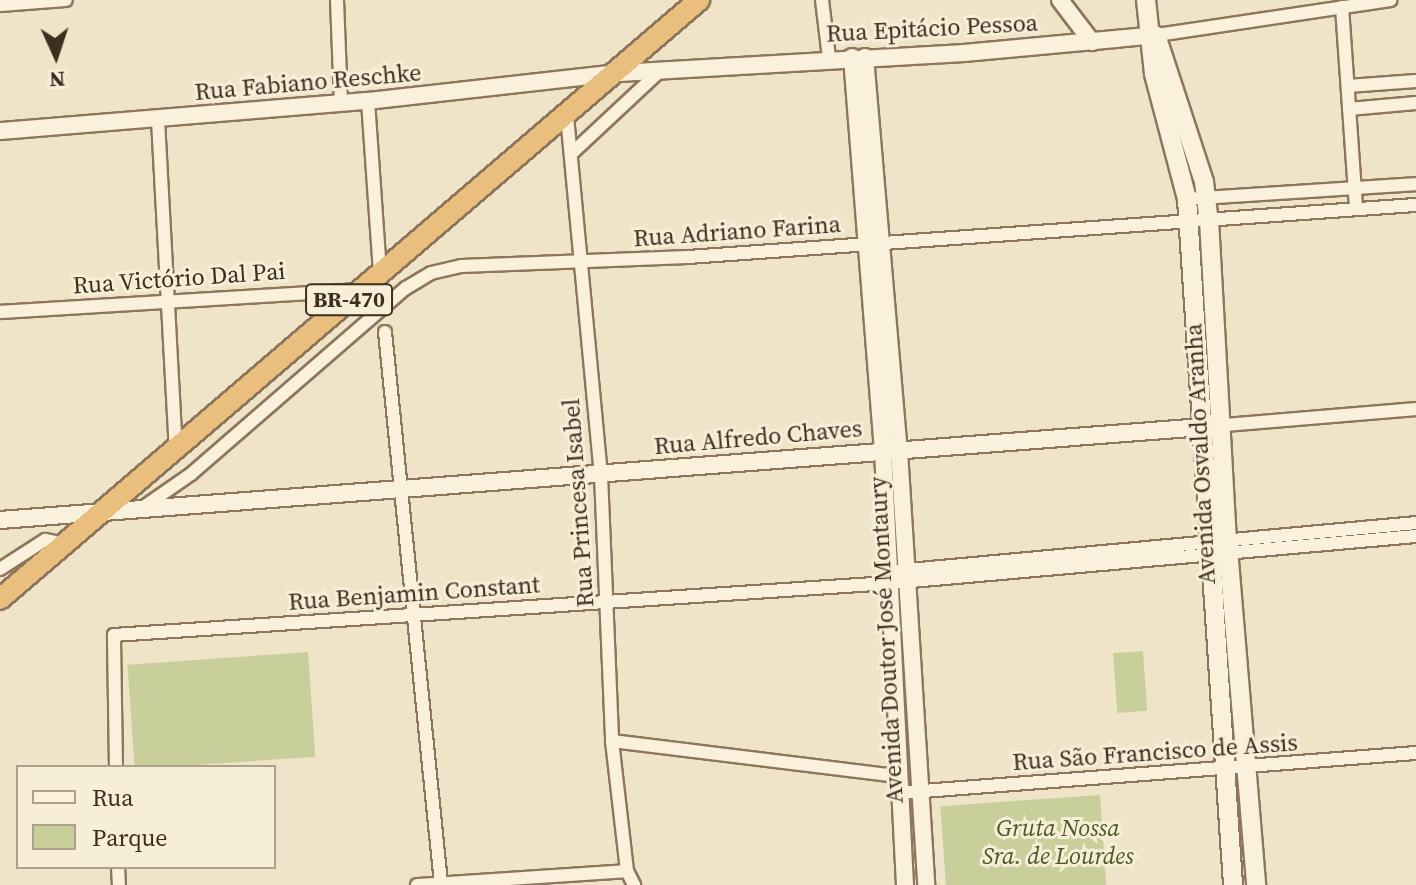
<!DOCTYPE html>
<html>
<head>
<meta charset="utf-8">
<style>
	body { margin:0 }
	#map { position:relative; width:1416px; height:885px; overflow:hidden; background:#f0e4c8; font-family:"Source Serif 4",serif }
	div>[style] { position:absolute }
	.green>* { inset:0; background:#c9cf9b; transform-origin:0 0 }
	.roads { filter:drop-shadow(2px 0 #8d765c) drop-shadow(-2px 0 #8d765c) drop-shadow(0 2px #8d765c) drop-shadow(0 -2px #8d765c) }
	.minor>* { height:12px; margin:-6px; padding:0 6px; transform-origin:6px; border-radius:6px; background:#faf1dc }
	.tertiary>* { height:16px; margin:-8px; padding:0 8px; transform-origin:8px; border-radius:8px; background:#faf1dc }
	.secondary>* { height:18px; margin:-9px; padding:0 9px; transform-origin:9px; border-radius:9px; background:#faf1dc }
	.trunk>* { height:20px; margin:-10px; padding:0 10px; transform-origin:10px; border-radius:10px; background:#eabe7c }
	span { translate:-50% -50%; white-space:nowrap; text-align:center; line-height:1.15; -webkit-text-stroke:6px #f7eed8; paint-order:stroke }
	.shield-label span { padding:2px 6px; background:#f7eed8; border:2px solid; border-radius:6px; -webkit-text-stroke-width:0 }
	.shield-label { font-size:22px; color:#3d2e20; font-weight:700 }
	.street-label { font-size:24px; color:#3d2e20 }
	.park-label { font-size:24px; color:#4d5a26; font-style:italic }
	.legend { position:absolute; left:16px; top:765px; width:260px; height:104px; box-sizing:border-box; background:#f7eed8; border:2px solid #ada18e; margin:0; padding:10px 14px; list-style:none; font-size:24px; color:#3d2e20 }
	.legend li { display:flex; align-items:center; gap:16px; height:40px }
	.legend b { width:40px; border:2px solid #ada18e }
	.north { position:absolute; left:16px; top:16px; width:80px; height:80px; -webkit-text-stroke:6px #f7eed8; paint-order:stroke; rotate:177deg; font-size:22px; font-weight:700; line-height:32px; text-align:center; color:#3d2e20 }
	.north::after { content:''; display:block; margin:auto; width:28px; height:36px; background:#3d2e20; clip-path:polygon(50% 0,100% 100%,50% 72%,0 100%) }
</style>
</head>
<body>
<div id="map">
	<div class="green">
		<div style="left:1143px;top:651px;width:60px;height:30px;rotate:86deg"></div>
		<div style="left:308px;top:652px;width:105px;height:181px;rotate:86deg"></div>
		<div style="left:1100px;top:795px;width:90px;height:160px;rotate:86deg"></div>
	</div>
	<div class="roads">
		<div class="minor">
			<div style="left:337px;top:0;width:102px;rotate:87.8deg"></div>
			<div style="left:822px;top:0;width:58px;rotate:83.1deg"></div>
			<div style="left:0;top:5px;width:66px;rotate:-4.3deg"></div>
			<div style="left:1342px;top:7px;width:202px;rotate:86deg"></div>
			<div style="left:1157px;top:35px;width:236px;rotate:-8.5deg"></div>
			<div style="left:1348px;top:86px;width:68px;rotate:-4.2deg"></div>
			<div style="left:368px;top:101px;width:172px;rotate:86deg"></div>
			<div style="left:1349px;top:109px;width:67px;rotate:-5.1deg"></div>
			<div style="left:567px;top:116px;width:361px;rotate:84.6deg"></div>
			<div style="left:601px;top:475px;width:266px;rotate:87.6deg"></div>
			<div style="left:612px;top:741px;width:131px;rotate:83.4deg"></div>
			<div style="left:627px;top:871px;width:16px;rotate:63deg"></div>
			<div style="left:158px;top:120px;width:330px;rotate:86.9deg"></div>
			<div style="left:572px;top:153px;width:122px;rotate:-43deg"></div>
			<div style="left:1187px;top:199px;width:229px;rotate:-3.7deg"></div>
			<div style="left:0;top:312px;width:362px;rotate:-3.5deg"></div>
			<div style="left:385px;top:332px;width:554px;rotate:84.2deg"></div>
			<div style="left:1225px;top:425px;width:192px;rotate:-4.8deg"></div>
			<div style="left:145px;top:506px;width:56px;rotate:-34.8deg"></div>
			<div style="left:191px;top:474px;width:284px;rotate:-40.9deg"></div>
			<div style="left:406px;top:288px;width:29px;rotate:-31deg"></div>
			<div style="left:431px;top:273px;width:31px;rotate:-13deg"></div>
			<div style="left:461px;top:266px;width:227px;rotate:-2.3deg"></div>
			<div style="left:688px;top:257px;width:730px;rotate:-4.09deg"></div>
			<div style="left:0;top:569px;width:54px;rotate:-32.8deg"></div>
			<div style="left:45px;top:540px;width:20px;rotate:11deg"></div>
			<div style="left:898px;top:571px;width:520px;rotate:-5.29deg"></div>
			<div style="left:612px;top:741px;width:286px;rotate:7deg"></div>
			<div style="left:116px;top:767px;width:132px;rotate:-90.9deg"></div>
			<div style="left:114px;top:635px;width:777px;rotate:-3.84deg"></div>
			<div style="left:889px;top:583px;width:529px;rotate:-5.1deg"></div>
			<div style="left:897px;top:793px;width:521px;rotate:-4.41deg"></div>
			<div style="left:118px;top:867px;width:18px;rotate:87deg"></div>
			<div style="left:417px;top:885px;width:210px;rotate:-3.8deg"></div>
		</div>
		<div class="tertiary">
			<div style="left:1060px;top:0;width:53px;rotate:52.7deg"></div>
			<div style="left:852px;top:57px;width:395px;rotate:85.5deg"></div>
			<div style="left:883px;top:451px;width:435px;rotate:87.1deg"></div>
			<div style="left:865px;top:57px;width:395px;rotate:85.1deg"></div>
			<div style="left:899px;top:451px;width:435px;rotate:86.4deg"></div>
			<div style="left:0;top:131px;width:369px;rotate:-4.7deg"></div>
			<div style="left:368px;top:101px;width:253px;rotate:-6.4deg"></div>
			<div style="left:619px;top:73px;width:346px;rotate:-3.3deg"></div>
			<div style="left:964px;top:53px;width:194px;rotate:-5.3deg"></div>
			<div style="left:0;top:520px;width:1219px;rotate:-4.42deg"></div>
		</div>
		<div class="secondary">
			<div style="left:1146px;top:0;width:74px;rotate:83.8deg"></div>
			<div style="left:1154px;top:74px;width:129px;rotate:75.2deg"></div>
			<div style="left:1187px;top:199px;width:688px;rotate:86.16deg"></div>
			<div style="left:1157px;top:38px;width:151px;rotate:71.9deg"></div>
			<div style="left:1204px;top:182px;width:38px;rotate:83deg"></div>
			<div style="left:1209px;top:220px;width:318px;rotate:86.8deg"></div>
			<div style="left:1227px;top:537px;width:349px;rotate:85.2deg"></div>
		</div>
		<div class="trunk">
			<div style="left:0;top:599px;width:921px;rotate:-40.59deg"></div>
		</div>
	</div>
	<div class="shield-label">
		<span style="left:349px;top:300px">BR-470</span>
	</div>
	<div class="street-label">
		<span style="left:932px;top:28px;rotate:-3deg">Rua Epitácio Pessoa</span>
		<span style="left:308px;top:82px;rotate:-5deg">Rua Fabiano Reschke</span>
		<span style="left:737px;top:231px;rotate:-4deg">Rua Adriano Farina</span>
		<span style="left:179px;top:278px;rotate:-4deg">Rua Victório Dal Pai</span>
		<span style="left:758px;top:437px;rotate:-5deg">Rua Alfredo Chaves</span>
		<span style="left:1200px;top:454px;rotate:-93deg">Avenida Osvaldo Aranha</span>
		<span style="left:578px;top:503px;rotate:-94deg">Rua Princesa Isabel</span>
		<span style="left:414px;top:593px;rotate:-4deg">Rua Benjamin Constant</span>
		<span style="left:886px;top:640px;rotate:-93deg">Avenida Doutor José Montaury</span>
		<span style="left:1155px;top:752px;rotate:-4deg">Rua São Francisco de Assis</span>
	</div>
	<div class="park-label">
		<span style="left:1058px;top:842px">Gruta Nossa<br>Sra. de Lourdes</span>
	</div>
	<ul class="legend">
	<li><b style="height:10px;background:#faf1dc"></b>Rua</li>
	<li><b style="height:22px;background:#c9cf9b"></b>Parque</li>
	</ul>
	<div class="north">N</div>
</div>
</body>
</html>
